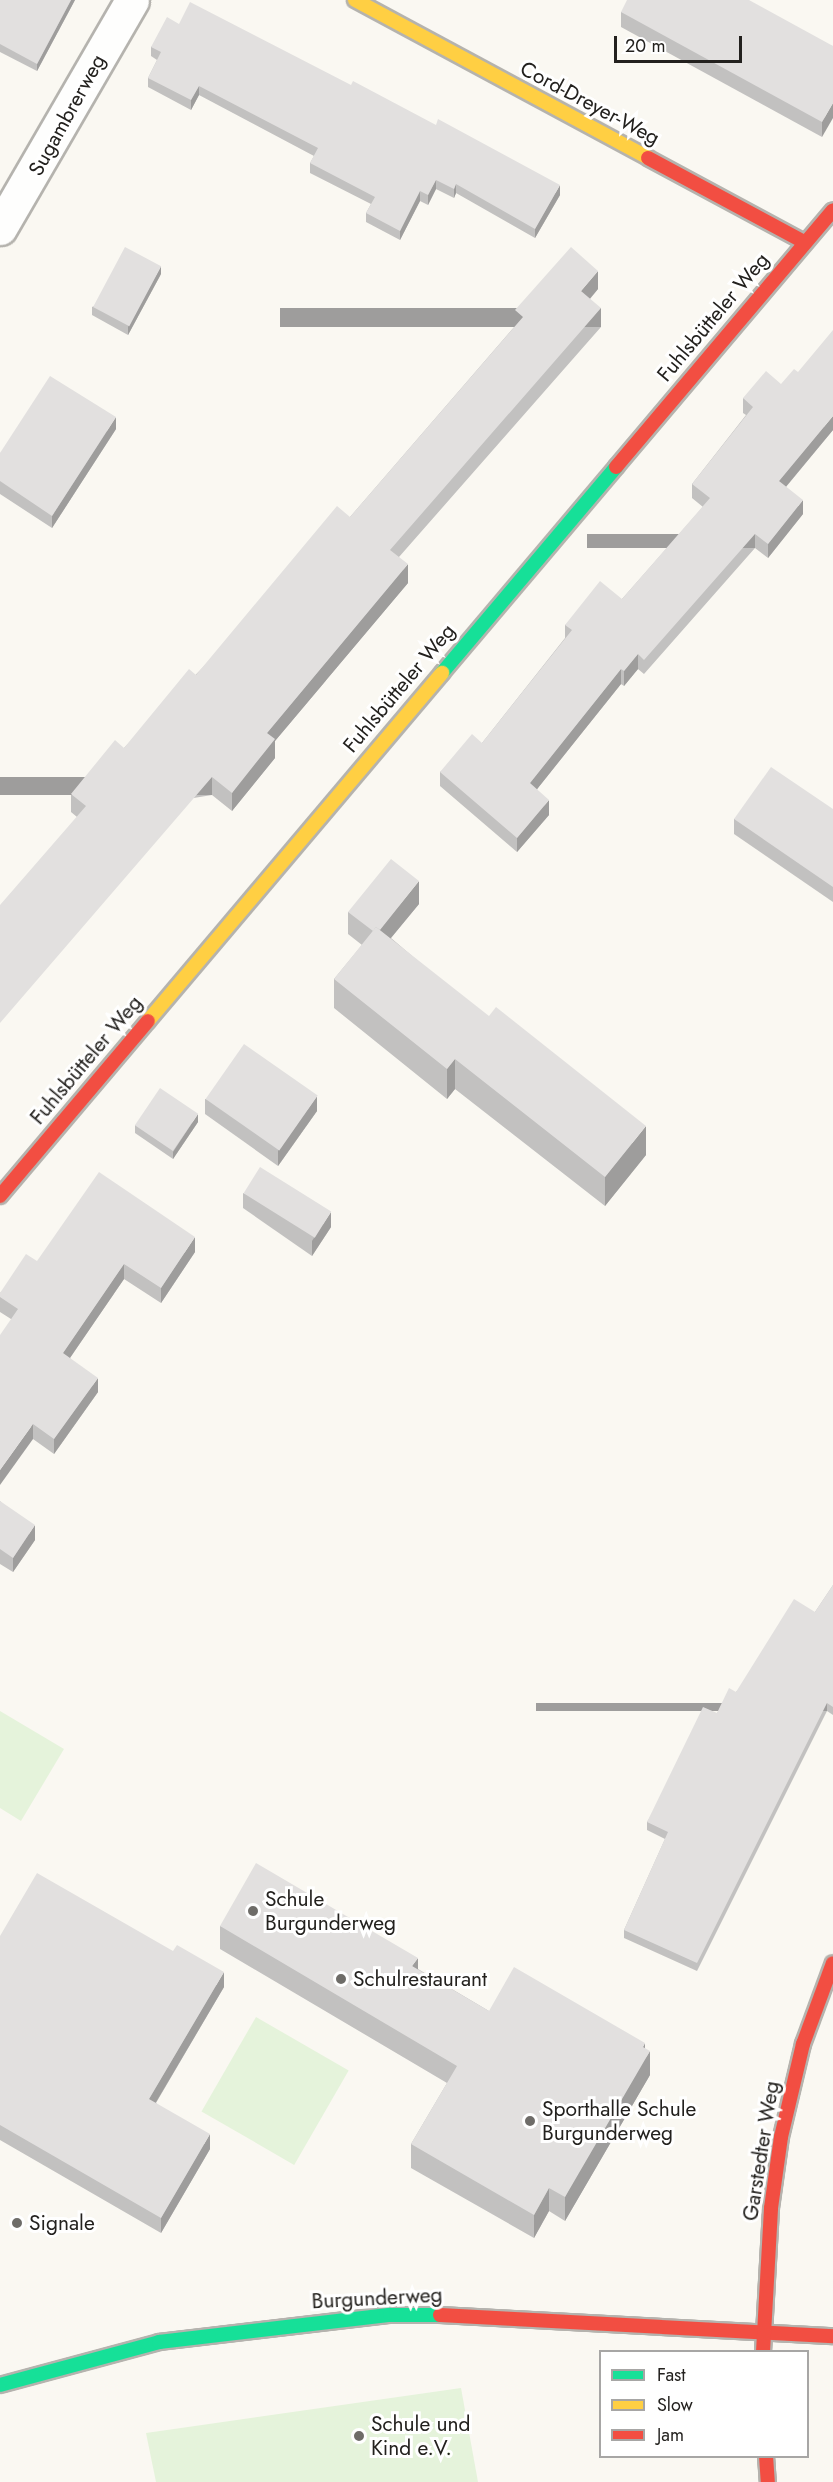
<!DOCTYPE html>
<html>
<head>
<meta charset="utf-8">
<style>
	body { margin:0 }
	#map { position:relative; width:833px; height:2482px; overflow:hidden; background:#faf8f2; font-family:Jost,sans-serif }
	div>[style] { position:absolute }
	.green>* { inset:0; background:#e5f3db; transform-origin:0 0 }
	.roads { filter:drop-shadow(2px 0 #b5b3ae) drop-shadow(-2px 0 #b5b3ae) drop-shadow(0 2px #b5b3ae) drop-shadow(0 -2px #b5b3ae) }
	.street>* { height:33px; margin:-16.5px; padding:0 16.5px; transform-origin:16.5px; border-radius:16.5px; background:#fefefd }
	.fast>* { height:14px; margin:-7px; padding:0 7px; transform-origin:7px; border-radius:7px; background:#16e098 }
	.slow>* { height:14px; margin:-7px; padding:0 7px; transform-origin:7px; border-radius:7px; background:#ffcf43 }
	.jam>* { height:14px; margin:-7px; padding:0 7px; transform-origin:7px; border-radius:7px; background:#f24e42 }
	.wall>* { inset:0; background:#c2c1c0 }
	.shaded-wall>* { inset:0; background:#9e9d9c; transform-origin:0 0 }
	.building>* { inset:0; background:#e2e0df; transform-origin:0 0 }
	.dots>* { width:16px; height:16px; translate:-50% -50%; box-sizing:border-box; border:3px solid #fff; border-radius:50% }
	span { translate:-50% -50%; white-space:nowrap; text-align:center; line-height:1.15; -webkit-text-stroke:6px #fff; paint-order:stroke }
	.street-label { font-size:21px; color:#23211e }
	.poi-label { font-size:21px; color:#23211e }
	.left { translate:0 -50%; text-align:left }
	.legend { position:absolute; left:599px; top:2350px; width:210px; height:108px; box-sizing:border-box; background:#fff; border:2px solid #a7a6a5; margin:0; padding:8px 10px; list-style:none; font-size:18px; color:#23211e }
	.legend li { display:flex; align-items:center; gap:12px; height:30px }
	.legend b { width:30px; border:2px solid #a7a6a5 }
	.scale { position:absolute; left:614px; top:36px; width:128px; height:27px; box-sizing:border-box; border:3px solid #23211e; border-top:0; padding-left:8px; font-size:18px; line-height:21px; white-space:nowrap; color:#23211e; -webkit-text-stroke:4px #fff; paint-order:stroke }
</style>
</head>
<body>
<div id="map">
	<div class="green">
		<div style="clip-path:polygon(0 1711px,64px 1749px,21px 1821px,0 1808px)"></div>
		<div style="left:256px;top:2017px;width:107px;height:109px;rotate:30deg"></div>
		<div style="clip-path:polygon(461px 2388px,478px 2482px,156px 2482px,146px 2433px)"></div>
	</div>
	<div class="roads">
		<div class="street">
			<div style="left:0;top:228px;width:263px;rotate:-59.9deg"></div>
		</div>
		<div class="fast">
			<div style="left:442px;top:673px;width:270px;rotate:-49.8deg"></div>
			<div style="left:0;top:2385px;width:165px;rotate:-15.1deg"></div>
			<div style="left:159px;top:2342px;width:233px;rotate:-6.7deg"></div>
			<div style="left:390px;top:2315px;width:50px"></div>
		</div>
		<div class="slow">
			<div style="left:355px;top:0;width:333px;rotate:28.3deg"></div>
			<div style="left:148px;top:1021px;width:456px;rotate:-49.8deg"></div>
		</div>
		<div class="jam">
			<div style="left:648px;top:158px;width:177px;rotate:28.3deg"></div>
			<div style="left:616px;top:467px;width:336px;rotate:-49.8deg"></div>
			<div style="left:0;top:1196px;width:229px;rotate:-49.8deg"></div>
			<div style="left:440px;top:2315px;width:394px;rotate:3.1deg"></div>
			<div style="left:763px;top:2352px;width:144px;rotate:-86.8deg"></div>
			<div style="left:771px;top:2208px;width:72px;rotate:-82deg"></div>
			<div style="left:781px;top:2137px;width:96px;rotate:-76.7deg"></div>
			<div style="left:803px;top:2044px;width:86px;rotate:-69.7deg"></div>
			<div style="left:766px;top:2456px;width:26px;rotate:86deg"></div>
		</div>
	</div>
	<div class="wall">
		<div style="clip-path:polygon(0 0,75px 0,37px 71px,0 52px)"></div>
		<div style="clip-path:polygon(621px 12px,833px 46px,822px 137px,621px 27px)"></div>
		<div style="clip-path:polygon(179px 24px,560px 195px,535px 238px,456px 193px,454px 198px,436px 189px,428px 205px,420px 201px,400px 240px,366px 222px,366px 213px,371px 204px,310px 173px,310px 163px,314px 156px,199px 95px,191px 110px,148px 87px,148px 78px,157px 60px,151px 56px,151px 47px)"></div>
		<div style="clip-path:polygon(161px 274px,128px 335px,92px 315px,92px 307px)"></div>
		<div style="clip-path:polygon(598px 289px,590px 299px,601px 327px,399px 557px,408px 583px,275px 741px,275px 758px,232px 811px,212px 795px,77px 817px,71px 812px,71px 794px,124px 748px,350px 517px,515px 326px,515px 310px)"></div>
		<div style="clip-path:polygon(743px 398px,833px 430px,786px 487px,803px 514px,768px 558px,755px 548px,644px 674px,638px 669px,624px 686px,621px 684px,537px 789px,549px 815px,517px 852px,440px 786px,440px 772px,482px 743px,565px 638px,565px 625px,622px 599px,703px 507px,692px 498px,692px 484px,746px 415px,743px 413px)"></div>
		<div style="clip-path:polygon(116px 429px,52px 528px,0 494px,0 453px)"></div>
		<div style="clip-path:polygon(833px 809px,833px 902px,734px 834px,734px 819px)"></div>
		<div style="clip-path:polygon(419px 904px,391px 938px,646px 1155px,605px 1206px,455px 1089px,447px 1099px,334px 1008px,334px 979px,362px 945px,348px 934px,348px 912px)"></div>
		<div style="clip-path:polygon(205px 1099px,317px 1111px,278px 1166px,205px 1114px)"></div>
		<div style="clip-path:polygon(198px 1122px,173px 1159px,135px 1133px,135px 1125px)"></div>
		<div style="clip-path:polygon(243px 1193px,331px 1227px,312px 1256px,243px 1208px)"></div>
		<div style="clip-path:polygon(195px 1252px,161px 1303px,124px 1279px,70px 1358px,98px 1392px,54px 1454px,33px 1439px,11px 1319px,0 1312px,0 1293px,37px 1261px)"></div>
		<div style="clip-path:polygon(0 1501px,35px 1540px,13px 1572px,0 1564px)"></div>
		<div style="clip-path:polygon(833px 1585px,833px 1715px,827px 1711px,697px 1971px,624px 1938px,624px 1930px,665px 1839px,647px 1830px,647px 1822px,717px 1713px,736px 1692px,815px 1612px)"></div>
		<div style="clip-path:polygon(220px 1926px,418px 1969px,489px 2011px,645px 2048px,650px 2075px,565px 2221px,549px 2211px,534px 2238px,411px 2168px,411px 2144px,447px 2083px,220px 1949px)"></div>
		<div style="clip-path:polygon(0 1936px,224px 1987px,156px 2103px,210px 2149px,161px 2233px,0 2140px)"></div>
	</div>
	<div class="shaded-wall">
		<div style="clip-path:polygon(71px 0,75px 0,37px 71px,37px 64px)"></div>
		<div style="clip-path:polygon(199px 86px,199px 95px,191px 110px,191px 100px)"></div>
		<div style="clip-path:polygon(833px 103px,833px 118px,822px 137px,822px 122px)"></div>
		<div style="clip-path:polygon(436px 180px,436px 189px,428px 205px,428px 195px)"></div>
		<div style="clip-path:polygon(456px 184px,456px 193px,454px 198px,454px 189px)"></div>
		<div style="clip-path:polygon(560px 185px,560px 195px,535px 238px,535px 229px)"></div>
		<div style="clip-path:polygon(420px 191px,420px 201px,400px 240px,400px 231px)"></div>
		<div style="clip-path:polygon(161px 266px,161px 274px,128px 335px,128px 327px)"></div>
		<div style="clip-path:polygon(598px 271px,598px 289px,581px 309px,581px 291px)"></div>
		<div style="left:601px;top:308px;width:19px;height:321px;rotate:90deg"></div>
		<div style="clip-path:polygon(833px 416px,833px 430px,779px 495px,779px 481px)"></div>
		<div style="clip-path:polygon(116px 417px,116px 429px,52px 528px,52px 516px)"></div>
		<div style="clip-path:polygon(803px 500px,803px 514px,768px 558px,768px 544px)"></div>
		<div style="left:755px;top:534px;width:14px;height:168px;rotate:90deg"></div>
		<div style="clip-path:polygon(408px 564px,408px 583px,275px 741px,275px 758px,232px 811px,232px 793px,267px 733px)"></div>
		<div style="clip-path:polygon(638px 654px,638px 669px,624px 686px,624px 671px)"></div>
		<div style="clip-path:polygon(621px 669px,621px 684px,530px 798px,530px 783px)"></div>
		<div style="left:212px;top:777px;width:18px;height:325px;rotate:90deg"></div>
		<div style="clip-path:polygon(549px 800px,549px 815px,517px 852px,517px 838px)"></div>
		<div style="clip-path:polygon(419px 881px,419px 904px,376px 956px,376px 934px)"></div>
		<div style="clip-path:polygon(455px 1059px,455px 1089px,447px 1099px,447px 1069px)"></div>
		<div style="clip-path:polygon(317px 1096px,317px 1111px,278px 1166px,278px 1151px)"></div>
		<div style="clip-path:polygon(198px 1114px,198px 1122px,173px 1159px,173px 1152px)"></div>
		<div style="clip-path:polygon(646px 1126px,646px 1155px,605px 1206px,605px 1177px)"></div>
		<div style="clip-path:polygon(331px 1212px,331px 1227px,312px 1256px,312px 1241px)"></div>
		<div style="clip-path:polygon(195px 1237px,195px 1252px,161px 1303px,161px 1288px)"></div>
		<div style="clip-path:polygon(124px 1264px,124px 1279px,63px 1368px,63px 1353px)"></div>
		<div style="clip-path:polygon(98px 1378px,98px 1392px,54px 1454px,54px 1439px)"></div>
		<div style="clip-path:polygon(33px 1424px,33px 1439px,0 1485px,0 1470px)"></div>
		<div style="clip-path:polygon(35px 1525px,35px 1540px,13px 1572px,13px 1558px)"></div>
		<div style="left:827px;top:1703px;width:8px;height:291px;rotate:90deg"></div>
		<div style="clip-path:polygon(418px 1958px,418px 1982px,412px 1966px)"></div>
		<div style="clip-path:polygon(224px 1972px,224px 1987px,149px 2114px,149px 2099px)"></div>
		<div style="clip-path:polygon(645px 2043px,645px 2059px,650px 2051px,650px 2075px,565px 2221px,565px 2197px)"></div>
		<div style="clip-path:polygon(210px 2134px,210px 2149px,161px 2233px,161px 2218px)"></div>
		<div style="clip-path:polygon(549px 2188px,549px 2211px,534px 2238px,534px 2215px)"></div>
	</div>
	<div class="building">
		<div style="clip-path:polygon(0 0,71px 0,37px 64px,0 44px)"></div>
		<div style="clip-path:polygon(627px 0,749px 0,833px 46px,833px 103px,822px 122px,621px 12px)"></div>
		<div style="clip-path:polygon(190px 2px,351px 85px,353px 81px,436px 125px,438px 119px,560px 185px,535px 229px,456px 184px,454px 189px,436px 180px,428px 195px,420px 191px,400px 231px,366px 213px,375px 197px,310px 163px,318px 148px,199px 86px,191px 100px,148px 78px,161px 52px,151px 47px,167px 17px,179px 24px)"></div>
		<div style="left:125px;top:247px;width:41px;height:68px;rotate:28deg"></div>
		<div style="clip-path:polygon(571px 247px,598px 271px,581px 291px,601px 308px,390px 550px,408px 564px,267px 733px,275px 739px,232px 793px,212px 777px,0 1023px,0 905px,86px 806px,71px 794px,115px 740px,124px 748px,189px 669px,196px 675px,337px 506px,350px 517px,523px 317px,515px 310px)"></div>
		<div style="clip-path:polygon(833px 330px,833px 416px,779px 481px,803px 500px,768px 544px,755px 534px,644px 660px,638px 654px,624px 671px,621px 669px,530px 783px,549px 800px,517px 838px,440px 772px,472px 734px,482px 743px,572px 630px,565px 625px,600px 581px,622px 599px,710px 498px,692px 484px,753px 407px,743px 398px,766px 371px,781px 384px,794px 369px,798px 372px)"></div>
		<div style="clip-path:polygon(50px 376px,116px 417px,52px 516px,0 481px,0 453px)"></div>
		<div style="clip-path:polygon(771px 767px,833px 809px,833px 887px,734px 819px)"></div>
		<div style="clip-path:polygon(391px 859px,419px 881px,380px 930px,376px 927px,373px 931px,348px 912px)"></div>
		<div style="clip-path:polygon(376px 927px,489px 1016px,496px 1007px,646px 1126px,605px 1177px,455px 1059px,447px 1069px,334px 979px)"></div>
		<div style="left:244px;top:1044px;width:90px;height:67px;rotate:35deg"></div>
		<div style="left:160px;top:1088px;width:46px;height:45px;rotate:34deg"></div>
		<div style="left:260px;top:1167px;width:84px;height:31px;rotate:32deg"></div>
		<div style="clip-path:polygon(99px 1172px,195px 1237px,161px 1288px,124px 1264px,63px 1353px,98px 1378px,54px 1439px,33px 1424px,0 1470px,0 1335px,18px 1309px,0 1297px,0 1293px,26px 1254px,37px 1261px)"></div>
		<div style="clip-path:polygon(0 1501px,35px 1525px,13px 1558px,0 1549px)"></div>
		<div style="clip-path:polygon(833px 1585px,833px 1707px,827px 1703px,697px 1963px,624px 1930px,668px 1832px,647px 1822px,703px 1707px,717px 1713px,729px 1688px,736px 1692px,794px 1599px,815px 1612px)"></div>
		<div style="clip-path:polygon(256px 1863px,418px 1958px,412px 1966px,489px 2011px,514px 1967px,645px 2043px,643px 2047px,650px 2051px,565px 2197px,549px 2188px,534px 2215px,411px 2144px,457px 2066px,220px 1926px)"></div>
		<div style="clip-path:polygon(37px 1873px,173px 1951px,177px 1945px,224px 1972px,149px 2099px,210px 2134px,161px 2218px,0 2125px,0 1936px)"></div>
	</div>
	<div class="dots">
		<div style="left:253px;top:1911px;background:#6e6c68"></div>
		<div style="left:341px;top:1979px;background:#6e6c68"></div>
		<div style="left:530px;top:2121px;background:#6e6c68"></div>
		<div style="left:17px;top:2223px;background:#6e6c68"></div>
		<div style="left:359px;top:2436px;background:#6e6c68"></div>
	</div>
	<div class="street-label">
		<span style="left:590px;top:103px;rotate:28deg">Cord-Dreyer-Weg</span>
		<span style="left:67px;top:115px;rotate:-61deg">Sugambrerweg</span>
		<span style="left:713px;top:317px;rotate:-50deg">Fuhlsbütteler Weg</span>
		<span style="left:399px;top:688px;rotate:-50deg">Fuhlsbütteler Weg</span>
		<span style="left:86px;top:1060px;rotate:-50deg">Fuhlsbütteler Weg</span>
		<span style="left:761px;top:2151px;rotate:-81deg">Garstedter Weg</span>
		<span style="left:377px;top:2298px;rotate:-3deg">Burgunderweg</span>
	</div>
	<div class="poi-label">
		<span class="left" style="left:265px;top:1911px">Schule<br>Burgunderweg</span>
		<span class="left" style="left:353px;top:1979px">Schulrestaurant</span>
		<span class="left" style="left:542px;top:2121px">Sporthalle Schule<br>Burgunderweg</span>
		<span class="left" style="left:29px;top:2223px">Signale</span>
		<span class="left" style="left:371px;top:2436px">Schule und<br>Kind e.V.</span>
	</div>
	<ul class="legend">
	<li><b style="height:8px;background:#16e098"></b>Fast</li>
	<li><b style="height:8px;background:#ffcf43"></b>Slow</li>
	<li><b style="height:8px;background:#f24e42"></b>Jam</li>
	</ul>
	<div class="scale">20 m</div>
</div>
</body>
</html>
